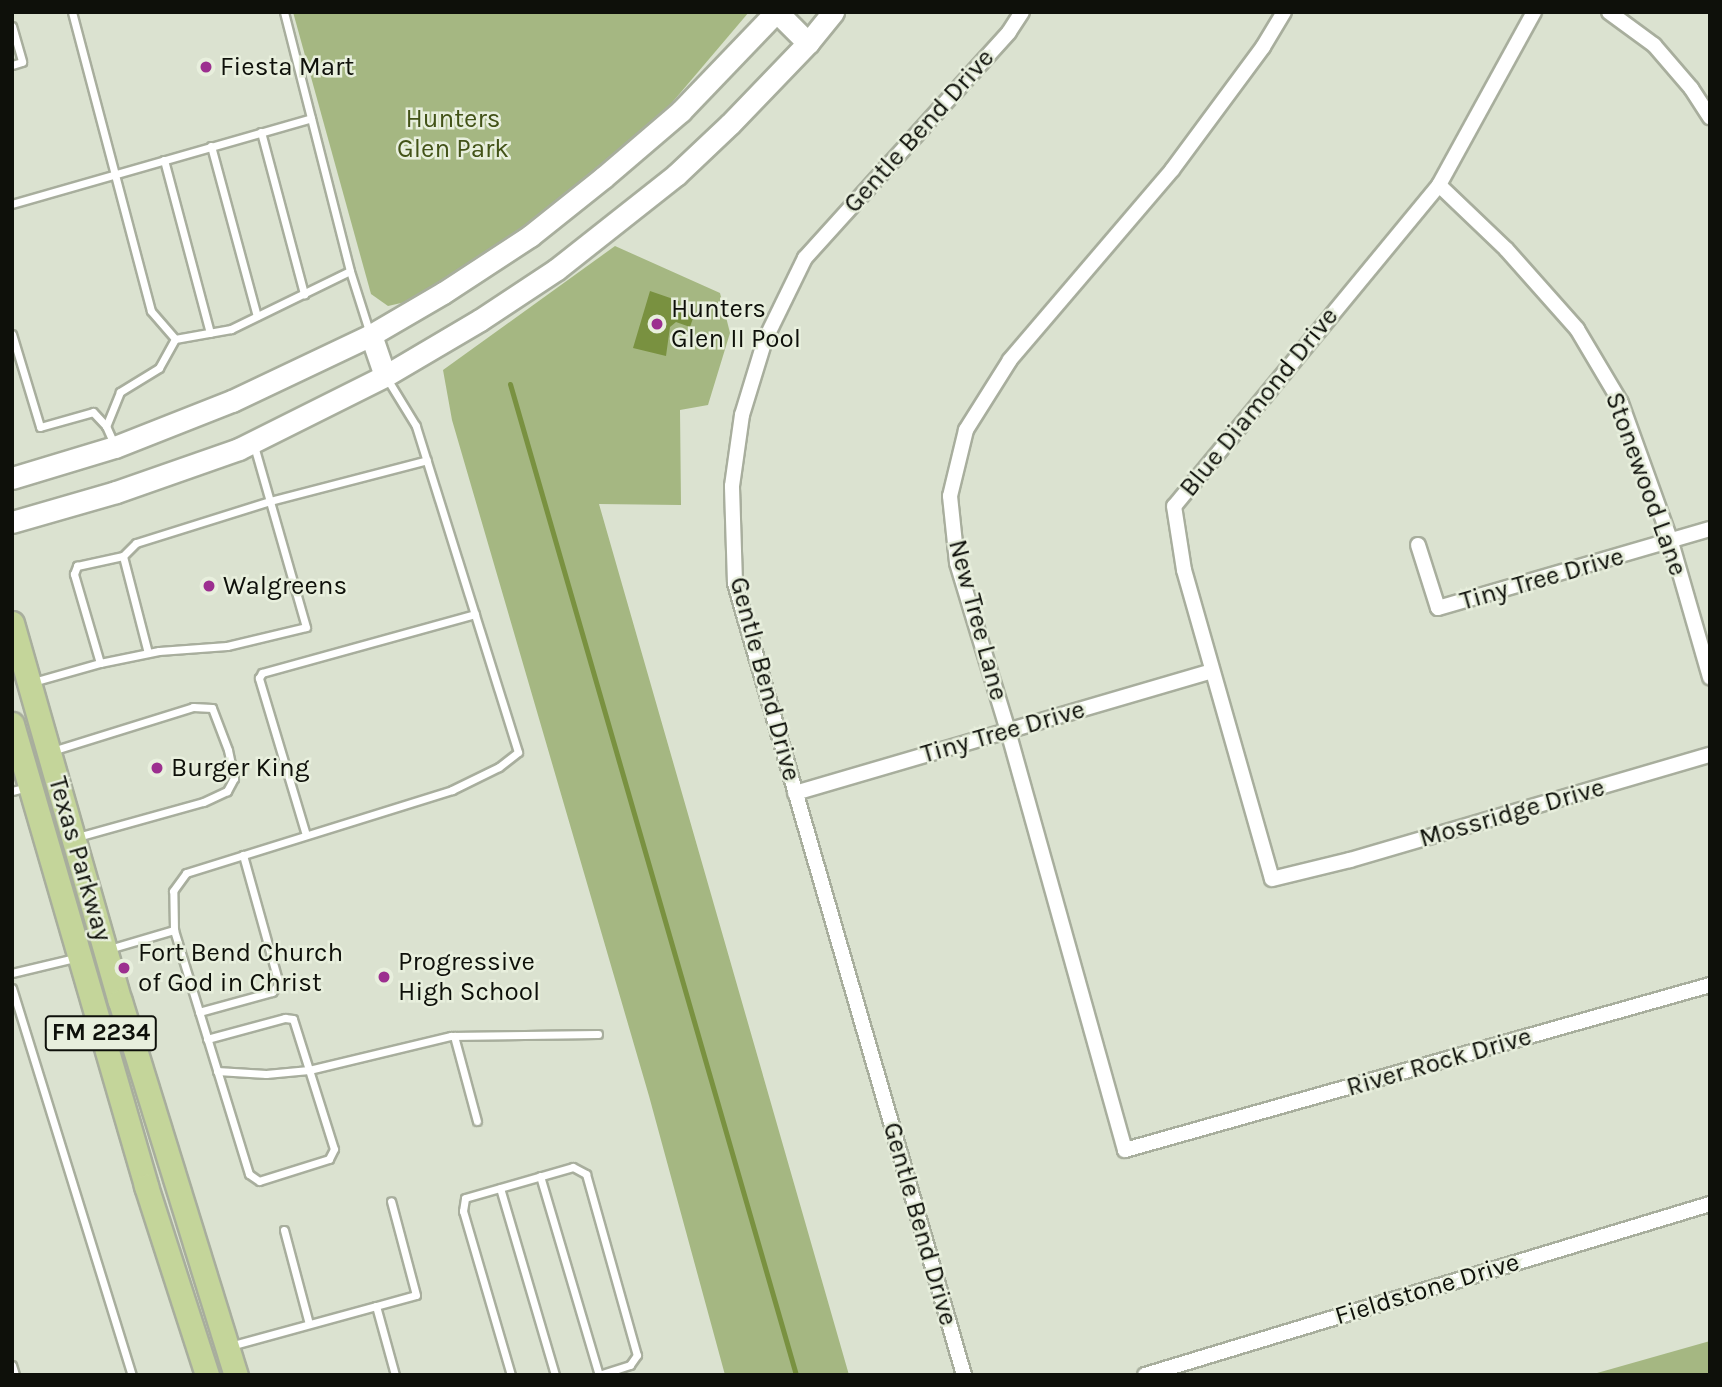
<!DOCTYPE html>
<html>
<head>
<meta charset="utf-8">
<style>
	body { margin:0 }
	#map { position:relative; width:1722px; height:1387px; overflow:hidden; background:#dbe2d0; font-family:Karla,sans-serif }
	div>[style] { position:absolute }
	.green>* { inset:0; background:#a5b782 }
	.water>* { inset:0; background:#799140 }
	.stream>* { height:5px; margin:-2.5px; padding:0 2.5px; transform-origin:2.5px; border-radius:2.5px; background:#799140 }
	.roads { filter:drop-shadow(2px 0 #a8ae9d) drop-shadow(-2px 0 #a8ae9d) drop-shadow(0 2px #a8ae9d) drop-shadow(0 -2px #a8ae9d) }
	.service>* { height:7px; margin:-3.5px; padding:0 3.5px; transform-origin:3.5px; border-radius:3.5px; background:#fff }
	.minor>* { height:14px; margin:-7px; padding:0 7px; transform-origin:7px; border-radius:7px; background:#fff }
	.secondary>* { height:21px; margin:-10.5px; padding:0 10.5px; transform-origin:10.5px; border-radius:10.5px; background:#fff }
	.primary>* { height:23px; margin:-11.5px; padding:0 11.5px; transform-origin:11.5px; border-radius:11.5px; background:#c4d59a }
	.dots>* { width:19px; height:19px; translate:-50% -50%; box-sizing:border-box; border:4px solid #e8efdd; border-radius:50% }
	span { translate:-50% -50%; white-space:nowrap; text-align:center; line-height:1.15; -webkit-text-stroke:5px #e8efdd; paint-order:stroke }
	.shield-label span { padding:2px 5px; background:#e8efdd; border:2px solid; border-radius:5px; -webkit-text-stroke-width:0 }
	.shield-label { font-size:24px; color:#0e100a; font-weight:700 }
	.poi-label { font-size:26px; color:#0e100a }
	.left { translate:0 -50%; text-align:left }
	.park-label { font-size:26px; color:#425217 }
	.street-label { font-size:26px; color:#0e100a }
	.frame { position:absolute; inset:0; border:14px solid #0e100a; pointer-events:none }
</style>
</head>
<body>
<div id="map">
	<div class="green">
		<div style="clip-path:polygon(293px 12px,749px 12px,670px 105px,533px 226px,410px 301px,388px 306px,371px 294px)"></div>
		<div style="clip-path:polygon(615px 246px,720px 293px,730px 333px,708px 405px,680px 410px,681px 505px,599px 504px,849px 1375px,725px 1375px,649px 1096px,452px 420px,443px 370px)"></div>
		<div style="clip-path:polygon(1710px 1341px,1710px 1375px,1590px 1375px)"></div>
	</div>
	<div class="water">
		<div style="clip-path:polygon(650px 291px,679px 301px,680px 307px,695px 312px,690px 327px,676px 322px,670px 327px,666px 356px,633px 348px)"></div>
	</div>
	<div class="stream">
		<div style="left:510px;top:384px;width:1031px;rotate:73.9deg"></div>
	</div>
	<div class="roads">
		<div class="service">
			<div style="left:72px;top:12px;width:309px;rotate:75.2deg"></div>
			<div style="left:151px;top:311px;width:37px;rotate:49deg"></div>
			<div style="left:175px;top:339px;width:33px;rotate:119deg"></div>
			<div style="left:159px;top:368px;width:46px;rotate:148.4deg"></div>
			<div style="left:120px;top:392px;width:37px;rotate:112deg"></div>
			<div style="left:106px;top:426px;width:20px;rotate:66deg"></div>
			<div style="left:284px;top:12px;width:267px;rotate:75.7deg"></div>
			<div style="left:350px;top:271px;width:63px;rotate:72.4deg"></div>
			<div style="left:12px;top:26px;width:37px;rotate:74deg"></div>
			<div style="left:22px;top:62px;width:10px;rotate:163deg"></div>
			<div style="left:261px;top:132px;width:168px;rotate:75.1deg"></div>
			<div style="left:211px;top:146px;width:176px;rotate:74.9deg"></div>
			<div style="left:164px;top:160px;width:179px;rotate:75.1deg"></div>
			<div style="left:12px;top:204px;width:311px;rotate:-16deg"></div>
			<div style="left:12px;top:334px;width:97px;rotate:73.2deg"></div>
			<div style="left:40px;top:427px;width:55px;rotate:-15.8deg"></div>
			<div style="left:93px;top:412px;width:19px;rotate:47deg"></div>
			<div style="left:175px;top:339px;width:57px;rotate:-10.1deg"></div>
			<div style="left:231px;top:329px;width:132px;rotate:-26deg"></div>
			<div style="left:148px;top:653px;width:100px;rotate:-104.5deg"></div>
			<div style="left:123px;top:556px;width:18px;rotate:-45deg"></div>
			<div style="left:136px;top:543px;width:140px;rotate:-17.4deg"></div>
			<div style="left:270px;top:501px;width:162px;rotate:-14.6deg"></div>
			<div style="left:100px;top:663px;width:93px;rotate:-106.3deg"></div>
			<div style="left:74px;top:574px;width:9px;rotate:-69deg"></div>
			<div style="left:77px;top:566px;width:47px;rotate:-12.3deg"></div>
			<div style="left:33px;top:682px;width:70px;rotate:-15.8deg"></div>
			<div style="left:100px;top:663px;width:60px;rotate:-11.5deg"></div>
			<div style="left:159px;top:651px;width:68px;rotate:-4.2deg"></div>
			<div style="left:227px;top:646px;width:81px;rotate:-13.5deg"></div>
			<div style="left:306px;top:627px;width:188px;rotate:-106deg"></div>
			<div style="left:52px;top:751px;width:148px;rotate:-17.3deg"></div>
			<div style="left:193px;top:707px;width:19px;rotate:3deg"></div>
			<div style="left:212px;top:708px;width:45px;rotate:69.1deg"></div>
			<div style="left:228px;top:750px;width:29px;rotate:78deg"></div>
			<div style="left:234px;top:778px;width:15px;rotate:118deg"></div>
			<div style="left:227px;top:791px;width:26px;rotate:155deg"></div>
			<div style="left:203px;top:802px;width:130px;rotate:164.4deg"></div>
			<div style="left:12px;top:791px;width:16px;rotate:-14deg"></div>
			<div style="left:306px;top:835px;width:164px;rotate:-106.7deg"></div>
			<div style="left:259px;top:678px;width:6px;rotate:-59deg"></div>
			<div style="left:262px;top:673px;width:221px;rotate:-15.5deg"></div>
			<div style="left:109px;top:949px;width:68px;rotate:-16.3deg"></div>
			<div style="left:12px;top:973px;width:65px;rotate:-13.4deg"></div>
			<div style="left:12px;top:988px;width:405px;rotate:72.8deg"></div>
			<div style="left:199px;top:1012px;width:76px;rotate:-15.3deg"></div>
			<div style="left:272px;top:992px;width:11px;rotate:-49deg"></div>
			<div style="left:279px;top:984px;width:134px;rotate:-105.6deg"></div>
			<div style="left:454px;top:1036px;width:88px;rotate:74.9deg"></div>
			<div style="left:207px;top:1039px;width:81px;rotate:-15.1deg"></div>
			<div style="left:285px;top:1018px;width:8px;rotate:7deg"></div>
			<div style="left:293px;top:1019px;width:136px;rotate:72.5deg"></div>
			<div style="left:334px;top:1149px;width:11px;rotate:117deg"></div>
			<div style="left:329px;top:1159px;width:73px;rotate:162.6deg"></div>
			<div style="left:259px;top:1181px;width:12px;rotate:-145deg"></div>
			<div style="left:249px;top:1174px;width:255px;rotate:-107.1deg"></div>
			<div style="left:174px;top:930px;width:39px;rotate:-91deg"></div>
			<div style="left:173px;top:891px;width:22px;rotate:-54deg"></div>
			<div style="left:186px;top:873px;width:279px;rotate:-17.3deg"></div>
			<div style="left:452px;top:790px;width:52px;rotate:-26.1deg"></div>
			<div style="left:499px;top:767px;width:24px;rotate:-38deg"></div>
			<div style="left:518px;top:752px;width:342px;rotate:-107.4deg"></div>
			<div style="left:416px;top:426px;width:57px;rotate:-121.5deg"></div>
			<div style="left:217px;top:1071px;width:49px;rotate:3.5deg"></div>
			<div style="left:266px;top:1074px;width:43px;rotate:-5.3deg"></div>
			<div style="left:309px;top:1070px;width:146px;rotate:-13.5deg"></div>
			<div style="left:451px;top:1036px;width:147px;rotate:-0.8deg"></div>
			<div style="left:540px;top:1176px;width:208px;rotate:73.5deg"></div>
			<div style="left:500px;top:1188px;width:195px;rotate:73.6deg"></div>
			<div style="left:284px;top:1230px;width:97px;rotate:75.1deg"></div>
			<div style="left:376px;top:1306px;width:41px;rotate:-15.4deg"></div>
			<div style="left:416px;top:1295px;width:97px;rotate:-104.9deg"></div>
			<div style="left:230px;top:1346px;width:151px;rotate:-15.3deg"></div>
			<div style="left:376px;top:1306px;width:72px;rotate:74.6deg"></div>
			<div style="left:12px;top:1365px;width:10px;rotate:73deg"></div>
			<div style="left:511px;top:1375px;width:171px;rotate:-106.3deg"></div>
			<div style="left:463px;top:1211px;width:13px;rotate:-81deg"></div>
			<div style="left:465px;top:1198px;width:112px;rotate:-16deg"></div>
			<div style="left:573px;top:1167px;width:15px;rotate:28deg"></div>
			<div style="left:586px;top:1174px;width:188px;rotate:74.3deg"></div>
			<div style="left:637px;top:1355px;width:12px;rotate:125deg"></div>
			<div style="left:630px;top:1365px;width:33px;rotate:162deg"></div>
		</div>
		<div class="minor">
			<div style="left:1284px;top:12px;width:41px;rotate:121deg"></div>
			<div style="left:1263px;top:47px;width:153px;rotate:126.5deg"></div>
			<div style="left:1172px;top:170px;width:250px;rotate:130.5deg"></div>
			<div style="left:1010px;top:360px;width:83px;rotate:122.2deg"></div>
			<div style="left:966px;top:430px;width:68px;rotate:103.6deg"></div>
			<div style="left:950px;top:496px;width:67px;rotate:84deg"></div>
			<div style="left:957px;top:563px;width:176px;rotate:73.1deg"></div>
			<div style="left:1008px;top:731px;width:435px;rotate:74.4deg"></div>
			<div style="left:1125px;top:1150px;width:608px;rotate:-15.75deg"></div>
			<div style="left:1534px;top:12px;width:197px;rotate:118.8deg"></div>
			<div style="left:1439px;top:185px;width:416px;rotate:129.5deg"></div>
			<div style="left:1174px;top:506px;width:65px;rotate:81.1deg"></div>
			<div style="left:1184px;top:570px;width:321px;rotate:74.1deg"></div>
			<div style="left:1272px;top:879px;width:80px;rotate:-13.7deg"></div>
			<div style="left:1350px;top:860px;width:375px;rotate:-16.3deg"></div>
			<div style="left:1609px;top:12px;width:56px;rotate:36.3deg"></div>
			<div style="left:1654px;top:45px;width:57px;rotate:49.3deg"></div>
			<div style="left:1691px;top:88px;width:35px;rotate:57deg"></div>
			<div style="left:1439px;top:185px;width:93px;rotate:43.7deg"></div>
			<div style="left:1506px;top:249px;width:107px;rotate:48.4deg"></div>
			<div style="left:1577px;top:329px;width:86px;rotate:59.3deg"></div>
			<div style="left:1621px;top:403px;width:148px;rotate:70.2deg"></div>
			<div style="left:1671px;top:542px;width:141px;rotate:73.9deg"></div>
			<div style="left:1418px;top:545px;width:66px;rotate:72.4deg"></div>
			<div style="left:1438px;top:608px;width:283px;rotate:-16.2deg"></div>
			<div style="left:795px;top:793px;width:434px;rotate:-16.3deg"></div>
			<div style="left:964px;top:1375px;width:824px;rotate:-106.13deg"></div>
			<div style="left:735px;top:583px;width:97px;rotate:-91.8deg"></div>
			<div style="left:732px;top:486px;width:72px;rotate:-82deg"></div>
			<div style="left:742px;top:415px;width:78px;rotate:-73deg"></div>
			<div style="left:765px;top:340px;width:91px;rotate:-64deg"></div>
			<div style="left:805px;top:258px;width:304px;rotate:-47.9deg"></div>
			<div style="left:1009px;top:32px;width:24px;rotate:-57deg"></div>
			<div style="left:1145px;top:1375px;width:590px;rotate:-16.84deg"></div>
		</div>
		<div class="secondary">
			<div style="left:777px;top:12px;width:44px;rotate:45deg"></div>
			<div style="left:371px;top:335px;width:43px;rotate:71.1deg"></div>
			<div style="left:12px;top:478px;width:108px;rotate:-16.8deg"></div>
			<div style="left:115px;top:447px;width:126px;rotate:-21.5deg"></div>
			<div style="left:232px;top:401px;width:154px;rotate:-25.4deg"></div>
			<div style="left:371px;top:335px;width:83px;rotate:-30.3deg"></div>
			<div style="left:443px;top:293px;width:104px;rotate:-33.2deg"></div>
			<div style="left:530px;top:236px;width:95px;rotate:-38.6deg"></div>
			<div style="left:604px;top:177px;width:101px;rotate:-40.6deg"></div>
			<div style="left:681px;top:111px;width:137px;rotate:-46.2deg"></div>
			<div style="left:12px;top:522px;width:108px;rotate:-16.1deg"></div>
			<div style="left:116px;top:492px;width:130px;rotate:-19.3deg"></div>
			<div style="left:239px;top:449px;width:163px;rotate:-26.6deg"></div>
			<div style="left:385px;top:376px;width:110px;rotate:-30.5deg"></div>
			<div style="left:480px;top:320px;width:92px;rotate:-33.5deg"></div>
			<div style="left:557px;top:269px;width:152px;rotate:-38.3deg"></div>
			<div style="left:676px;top:175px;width:74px;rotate:-43.4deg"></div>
			<div style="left:730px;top:124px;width:112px;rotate:-46.1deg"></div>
			<div style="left:808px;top:43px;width:40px;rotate:-51deg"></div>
		</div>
		<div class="primary">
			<div style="left:12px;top:623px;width:393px;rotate:74.1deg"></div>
			<div style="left:120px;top:1001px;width:392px;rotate:72.8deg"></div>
			<div style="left:12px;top:724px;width:481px;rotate:73.8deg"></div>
			<div style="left:146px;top:1186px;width:199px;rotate:72.1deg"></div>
		</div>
	</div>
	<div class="dots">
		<div style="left:206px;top:67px;background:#9c2f8f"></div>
		<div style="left:657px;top:324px;background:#9c2f8f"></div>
		<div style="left:209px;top:586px;background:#9c2f8f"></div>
		<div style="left:157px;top:768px;background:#9c2f8f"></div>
		<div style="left:124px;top:968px;background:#9c2f8f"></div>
		<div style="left:384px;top:977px;background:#9c2f8f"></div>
	</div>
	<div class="shield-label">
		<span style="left:101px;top:1033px">FM 2234</span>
	</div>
	<div class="poi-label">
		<span class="left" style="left:220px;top:67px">Fiesta Mart</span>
		<span class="left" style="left:671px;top:324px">Hunters<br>Glen II Pool</span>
		<span class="left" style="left:223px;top:586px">Walgreens</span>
		<span class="left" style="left:171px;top:768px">Burger King</span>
		<span class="left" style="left:138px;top:968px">Fort Bend Church<br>of God in Christ</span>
		<span class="left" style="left:398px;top:977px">Progressive<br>High School</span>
	</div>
	<div class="park-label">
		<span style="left:453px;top:134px">Hunters<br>Glen Park</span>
	</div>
	<div class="street-label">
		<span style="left:919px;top:131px;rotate:-48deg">Gentle Bend Drive</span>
		<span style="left:1259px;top:402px;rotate:-51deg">Blue Diamond Drive</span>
		<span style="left:1646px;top:484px;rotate:70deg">Stonewood Lane</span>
		<span style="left:1542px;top:579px;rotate:-16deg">Tiny Tree Drive</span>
		<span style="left:978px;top:620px;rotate:75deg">New Tree Lane</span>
		<span style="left:765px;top:679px;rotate:75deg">Gentle Bend Drive</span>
		<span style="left:1003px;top:732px;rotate:-16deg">Tiny Tree Drive</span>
		<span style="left:1512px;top:813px;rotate:-16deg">Mossridge Drive</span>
		<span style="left:80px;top:859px;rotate:74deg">Texas Parkway</span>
		<span style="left:1439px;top:1062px;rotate:-16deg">River Rock Drive</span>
		<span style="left:920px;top:1224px;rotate:74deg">Gentle Bend Drive</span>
		<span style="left:1427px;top:1289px;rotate:-17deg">Fieldstone Drive</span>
	</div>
	<div class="frame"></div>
</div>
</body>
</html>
